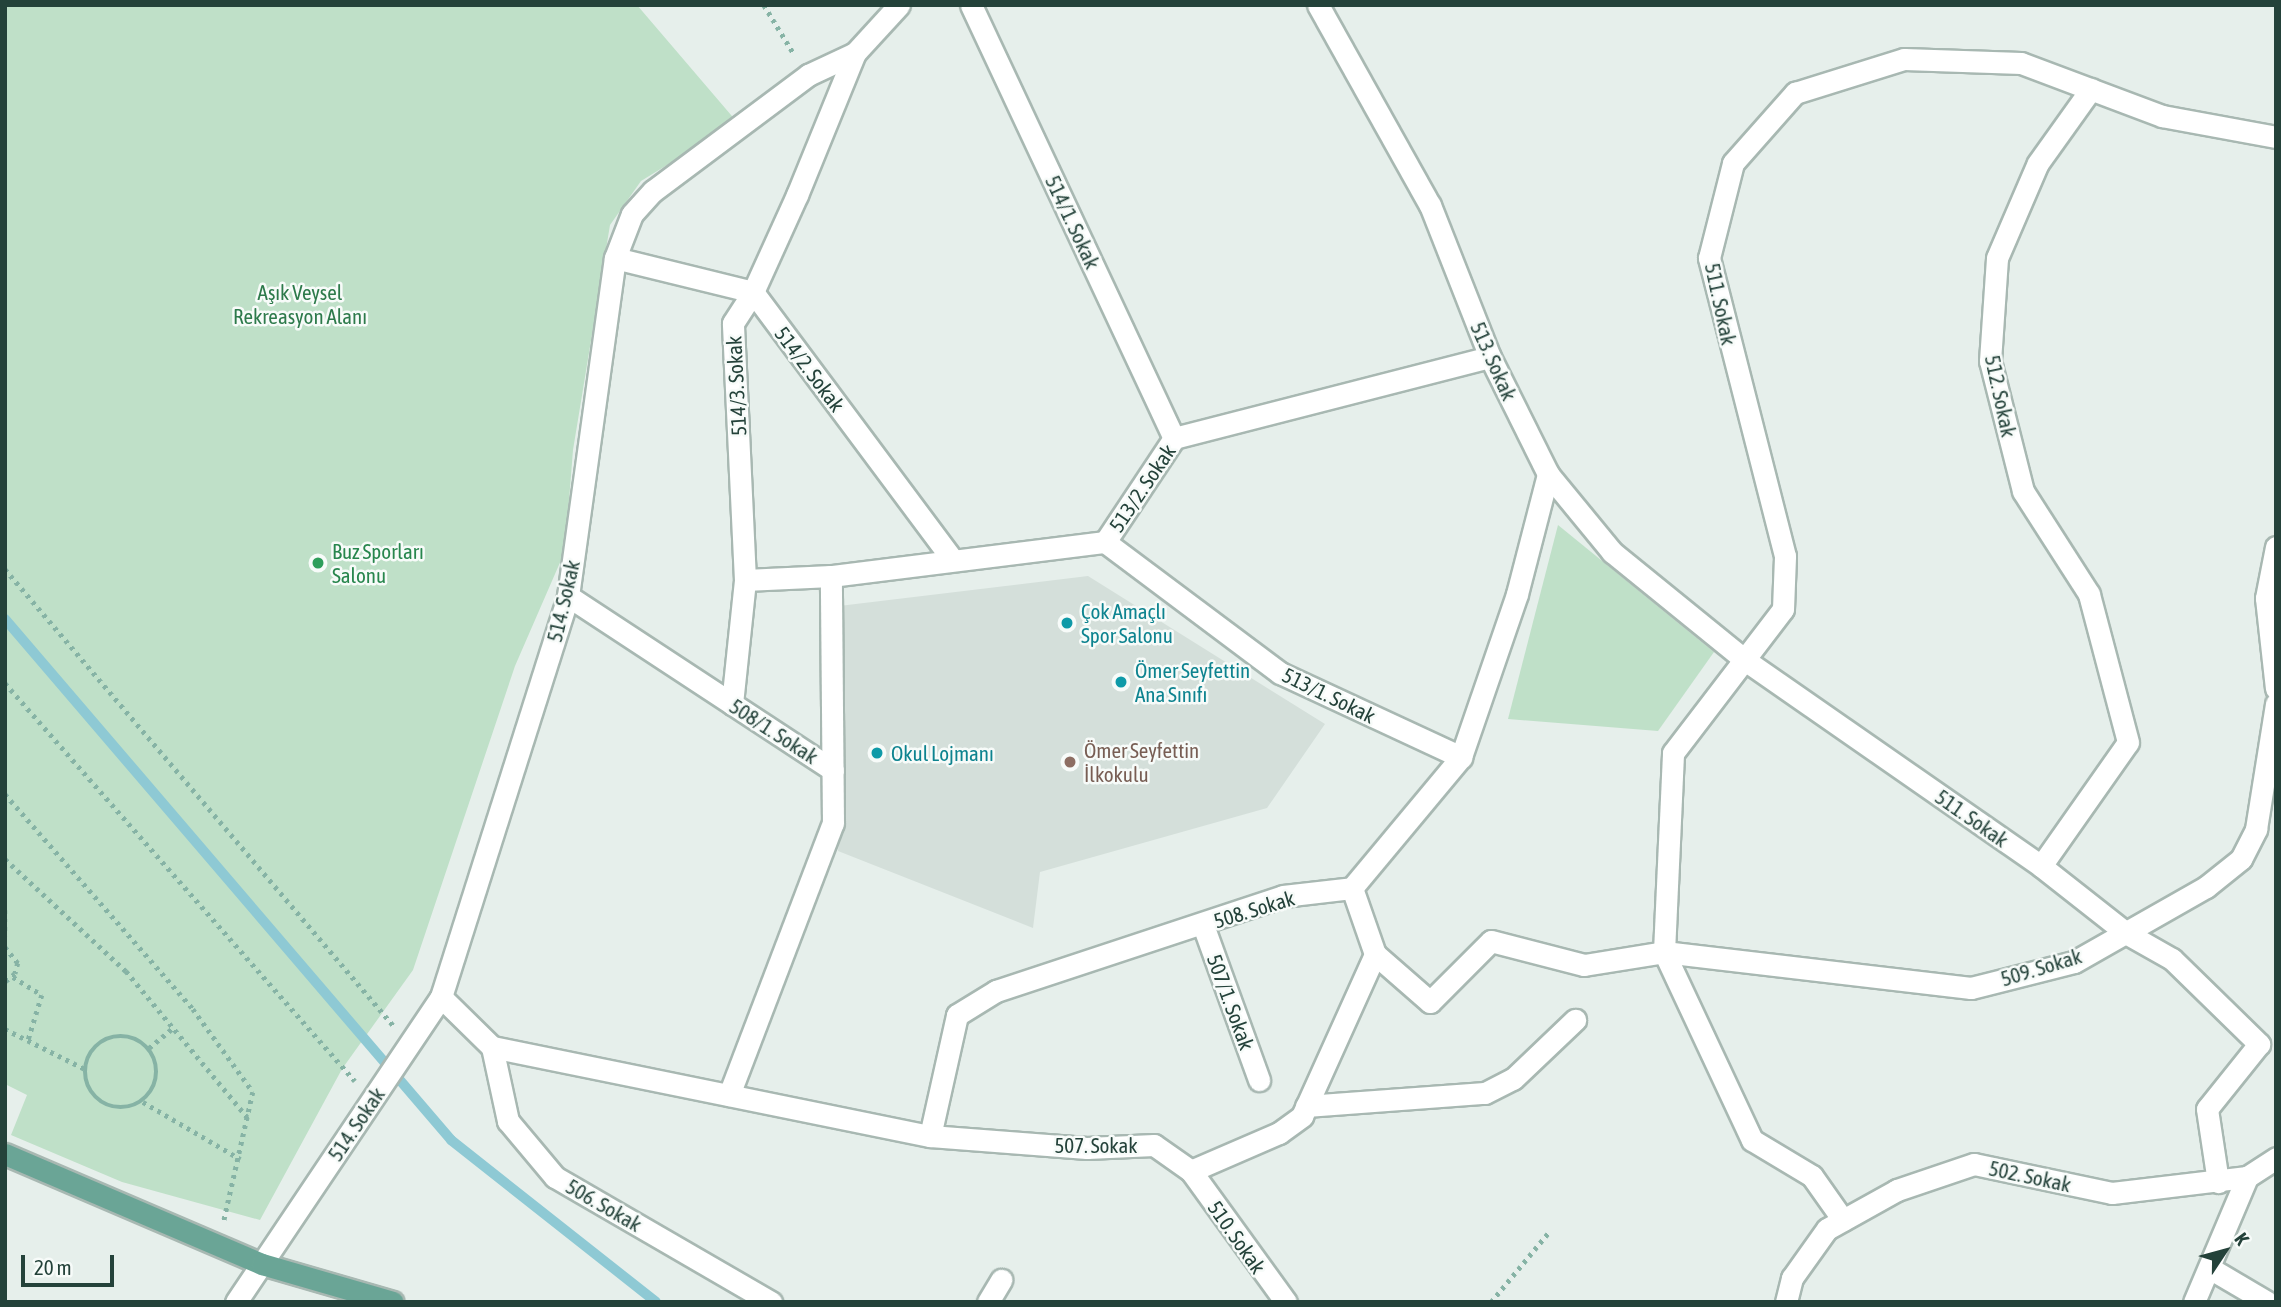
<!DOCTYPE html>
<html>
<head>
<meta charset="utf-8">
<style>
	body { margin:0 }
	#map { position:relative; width:2281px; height:1307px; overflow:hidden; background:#e6efeb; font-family:"Asap Condensed",sans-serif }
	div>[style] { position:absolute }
	.built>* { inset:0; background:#d4dfda }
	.green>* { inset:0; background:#bfe0c8 }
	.stream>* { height:10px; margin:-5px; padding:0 5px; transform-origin:5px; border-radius:5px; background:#8ec9d4 }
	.path>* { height:4.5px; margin-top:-2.25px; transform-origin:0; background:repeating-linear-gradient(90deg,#86b3a5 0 3.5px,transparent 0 8.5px) }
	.path>.ring { margin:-2.25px; padding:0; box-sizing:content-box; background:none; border:4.5px solid #86b3a5; border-radius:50% }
	.roads { filter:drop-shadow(2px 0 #a8b8b2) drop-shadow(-2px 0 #a8b8b2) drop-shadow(0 2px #a8b8b2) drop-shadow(0 -2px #a8b8b2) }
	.minor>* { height:21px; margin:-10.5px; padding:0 10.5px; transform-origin:10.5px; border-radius:10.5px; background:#fff }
	.major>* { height:21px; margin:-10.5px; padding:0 10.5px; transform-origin:10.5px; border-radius:10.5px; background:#6aa596 }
	.dots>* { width:19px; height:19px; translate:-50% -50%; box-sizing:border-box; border:4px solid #f7fbf9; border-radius:50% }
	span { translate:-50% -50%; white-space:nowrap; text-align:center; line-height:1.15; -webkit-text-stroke:5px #f7fbf9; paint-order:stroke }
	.street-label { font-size:21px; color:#24423a }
	.park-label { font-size:21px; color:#2d7a4b }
	.leisure-label { font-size:21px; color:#27864d }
	.left { translate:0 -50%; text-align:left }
	.culture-label { font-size:21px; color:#0d838f }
	.education-label { font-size:21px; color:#785e54 }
	.frame { position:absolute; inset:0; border:7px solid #24423a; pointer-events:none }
	.north { position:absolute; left:2190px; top:1216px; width:70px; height:70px; -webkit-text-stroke:5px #f7fbf9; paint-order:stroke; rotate:54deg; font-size:19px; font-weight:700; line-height:28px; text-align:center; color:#24423a }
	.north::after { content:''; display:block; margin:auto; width:24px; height:32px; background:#24423a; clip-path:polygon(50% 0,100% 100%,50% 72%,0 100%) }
	.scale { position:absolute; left:21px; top:1255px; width:93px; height:32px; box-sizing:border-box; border:4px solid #24423a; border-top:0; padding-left:9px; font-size:21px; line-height:24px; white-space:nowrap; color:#24423a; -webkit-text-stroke:5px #f7fbf9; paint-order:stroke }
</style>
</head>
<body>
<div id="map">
	<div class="built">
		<div style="clip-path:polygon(1088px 576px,1325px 724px,1267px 808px,1040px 872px,1033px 928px,838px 851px,843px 800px,839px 606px)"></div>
	</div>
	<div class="green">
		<div style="clip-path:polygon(5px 5px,637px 5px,737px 122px,641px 181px,610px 225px,573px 450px,565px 551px,515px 666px,413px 970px,342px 1069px,260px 1220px,122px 1182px,11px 1135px,27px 1095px,5px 1084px)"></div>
		<div style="clip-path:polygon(1558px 525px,1714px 652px,1658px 731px,1508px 719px)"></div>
	</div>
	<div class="stream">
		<div style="left:5px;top:619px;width:686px;rotate:49.43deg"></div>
		<div style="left:451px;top:1140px;width:261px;rotate:38.3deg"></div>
	</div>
	<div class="path">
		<div style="left:764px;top:5px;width:57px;rotate:58.5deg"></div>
		<div style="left:5px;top:569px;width:599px;rotate:49.61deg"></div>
		<div style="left:5px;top:683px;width:530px;rotate:48.67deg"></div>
		<div style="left:5px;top:794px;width:286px;rotate:48.8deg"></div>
		<div style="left:193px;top:1009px;width:102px;rotate:54.1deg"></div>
		<div style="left:253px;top:1092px;width:132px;rotate:102.7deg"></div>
		<div style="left:5px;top:859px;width:165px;rotate:42.8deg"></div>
		<div style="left:126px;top:971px;width:190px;rotate:50.3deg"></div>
		<div style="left:5px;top:910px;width:26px;rotate:90deg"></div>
		<div style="left:5px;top:947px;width:21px;rotate:51deg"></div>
		<div style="left:18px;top:963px;width:11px;rotate:105deg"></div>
		<div style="left:15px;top:974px;width:13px;rotate:141deg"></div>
		<div style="left:13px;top:977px;width:34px;rotate:32deg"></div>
		<div style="left:42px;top:995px;width:48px;rotate:106.9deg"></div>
		<div style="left:5px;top:1029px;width:89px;rotate:26.6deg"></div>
		<div class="ring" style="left:85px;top:1036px;width:67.5px;height:67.5px"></div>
		<div style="left:149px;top:1048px;width:31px;rotate:-40deg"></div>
		<div style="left:143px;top:1102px;width:113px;rotate:30.4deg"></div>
		<div style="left:1491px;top:1302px;width:89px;rotate:-50.4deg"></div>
	</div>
	<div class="roads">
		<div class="minor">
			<div style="left:971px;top:5px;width:478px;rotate:64.9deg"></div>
			<div style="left:1318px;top:5px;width:229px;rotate:60.8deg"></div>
			<div style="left:1430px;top:205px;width:163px;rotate:68.5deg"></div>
			<div style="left:1490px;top:357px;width:131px;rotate:63.6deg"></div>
			<div style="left:1548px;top:474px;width:101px;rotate:50.6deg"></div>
			<div style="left:1612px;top:552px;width:171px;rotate:39.1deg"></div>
			<div style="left:1745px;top:660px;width:361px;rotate:34.8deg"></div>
			<div style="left:2041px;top:866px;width:108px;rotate:38.2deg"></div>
			<div style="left:2126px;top:933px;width:53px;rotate:29.5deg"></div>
			<div style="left:2172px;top:959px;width:122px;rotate:44.3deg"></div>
			<div style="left:2259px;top:1044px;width:83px;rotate:128.7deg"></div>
			<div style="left:2207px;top:1109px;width:74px;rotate:81.4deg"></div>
			<div style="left:615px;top:258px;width:142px;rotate:13.8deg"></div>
			<div style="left:753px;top:292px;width:333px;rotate:53.3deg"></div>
			<div style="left:1105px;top:542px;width:219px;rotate:36.8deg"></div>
			<div style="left:1280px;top:673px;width:200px;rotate:24.9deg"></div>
			<div style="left:2276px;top:547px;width:52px;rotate:101.1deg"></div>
			<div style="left:2266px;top:598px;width:91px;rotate:83.7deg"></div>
			<div style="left:745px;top:580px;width:86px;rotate:-2.7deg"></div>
			<div style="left:831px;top:576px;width:276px;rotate:-7.1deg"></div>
			<div style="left:1105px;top:542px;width:125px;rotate:-56.4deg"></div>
			<div style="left:1174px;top:438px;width:326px;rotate:-14.4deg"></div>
			<div style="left:568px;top:596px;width:317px;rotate:33.3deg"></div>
			<div style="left:732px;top:704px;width:125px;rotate:-84deg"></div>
			<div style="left:745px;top:580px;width:257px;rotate:-92.7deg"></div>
			<div style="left:733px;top:323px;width:37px;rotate:-57deg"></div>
			<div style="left:753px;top:292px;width:107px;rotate:-65.6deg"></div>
			<div style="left:797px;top:195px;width:153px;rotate:-67.8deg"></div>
			<div style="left:2041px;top:866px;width:151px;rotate:-54.9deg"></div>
			<div style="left:2128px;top:742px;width:153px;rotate:-104.8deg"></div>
			<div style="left:2089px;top:594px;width:122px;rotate:-122.7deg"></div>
			<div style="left:2023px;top:491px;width:134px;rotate:-104.2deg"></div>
			<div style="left:1990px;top:361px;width:103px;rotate:-86.1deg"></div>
			<div style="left:1997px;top:258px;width:103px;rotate:-66.7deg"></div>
			<div style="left:2038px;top:163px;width:91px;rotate:-54.4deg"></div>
			<div style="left:1352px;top:888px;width:70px;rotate:70.8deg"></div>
			<div style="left:1203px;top:925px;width:165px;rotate:70.1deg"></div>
			<div style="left:441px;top:997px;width:71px;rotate:44.4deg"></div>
			<div style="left:492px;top:1047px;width:76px;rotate:77.8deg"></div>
			<div style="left:508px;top:1121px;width:73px;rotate:50deg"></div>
			<div style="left:555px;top:1177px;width:250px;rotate:30.1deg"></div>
			<div style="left:492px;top:1047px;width:447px;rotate:11.5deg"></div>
			<div style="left:930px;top:1136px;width:157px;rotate:4.4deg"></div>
			<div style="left:1087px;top:1148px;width:67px;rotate:-2.6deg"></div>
			<div style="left:1154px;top:1145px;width:45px;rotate:35.1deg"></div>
			<div style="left:1191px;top:1171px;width:96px;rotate:-23.4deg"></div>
			<div style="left:1279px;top:1133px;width:29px;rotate:-36deg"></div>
			<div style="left:1302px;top:1116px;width:178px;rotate:-65.7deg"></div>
			<div style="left:1375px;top:954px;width:73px;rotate:41.1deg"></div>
			<div style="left:1430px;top:1002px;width:86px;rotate:-45deg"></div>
			<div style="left:1491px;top:941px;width:96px;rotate:14.5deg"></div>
			<div style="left:1584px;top:965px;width:81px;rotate:-9.2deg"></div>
			<div style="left:1664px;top:952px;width:309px;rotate:6.7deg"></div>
			<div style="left:1971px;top:988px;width:106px;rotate:-14.2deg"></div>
			<div style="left:2074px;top:962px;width:152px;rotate:-29.6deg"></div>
			<div style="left:2206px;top:887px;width:45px;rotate:-38.7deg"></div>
			<div style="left:2241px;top:859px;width:34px;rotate:-63deg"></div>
			<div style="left:2256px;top:829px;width:127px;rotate:-80.9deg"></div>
			<div style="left:729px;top:1095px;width:291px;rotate:-69.1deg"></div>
			<div style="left:833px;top:823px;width:247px;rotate:-90.5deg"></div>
			<div style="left:1306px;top:1106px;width:179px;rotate:-4.2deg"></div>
			<div style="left:1485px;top:1093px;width:31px;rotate:-27deg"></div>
			<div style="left:1513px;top:1079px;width:86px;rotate:-43.6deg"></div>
			<div style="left:930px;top:1136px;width:124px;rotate:-77.4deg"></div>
			<div style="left:957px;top:1015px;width:46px;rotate:-31.6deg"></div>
			<div style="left:996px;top:991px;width:302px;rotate:-18.3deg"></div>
			<div style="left:1283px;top:896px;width:69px;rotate:-6.6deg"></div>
			<div style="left:1352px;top:888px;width:170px;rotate:-50.2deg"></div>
			<div style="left:1461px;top:757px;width:172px;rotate:-71deg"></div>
			<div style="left:1517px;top:594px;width:124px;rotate:-75.5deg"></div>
			<div style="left:1191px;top:1171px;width:162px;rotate:54.1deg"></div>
			<div style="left:1843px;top:1220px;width:54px;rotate:-125.2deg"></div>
			<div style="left:1812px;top:1176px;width:70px;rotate:-149deg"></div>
			<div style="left:1752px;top:1140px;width:208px;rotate:-115.1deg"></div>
			<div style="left:1664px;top:952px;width:199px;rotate:-87.4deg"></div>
			<div style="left:1673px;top:753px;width:181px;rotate:-52.6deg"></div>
			<div style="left:1783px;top:609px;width:53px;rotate:-87.8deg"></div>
			<div style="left:1785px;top:556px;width:308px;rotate:-104.3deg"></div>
			<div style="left:1709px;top:258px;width:98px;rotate:-75.8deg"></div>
			<div style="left:1733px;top:163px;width:94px;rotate:-48.5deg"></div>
			<div style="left:1795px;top:93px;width:114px;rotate:-17.3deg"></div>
			<div style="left:1904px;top:59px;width:117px;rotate:2deg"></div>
			<div style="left:2021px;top:63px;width:151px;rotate:20.6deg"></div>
			<div style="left:2162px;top:116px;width:116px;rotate:10.4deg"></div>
			<div style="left:2211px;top:1269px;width:65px;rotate:30.5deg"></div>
			<div style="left:236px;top:1302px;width:367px;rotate:-56.1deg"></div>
			<div style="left:441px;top:997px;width:421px;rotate:-72.4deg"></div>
			<div style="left:568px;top:596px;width:341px;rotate:-82.1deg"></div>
			<div style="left:615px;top:258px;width:47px;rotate:-68.9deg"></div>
			<div style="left:632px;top:214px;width:31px;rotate:-48deg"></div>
			<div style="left:653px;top:191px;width:194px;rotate:-36.8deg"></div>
			<div style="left:808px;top:75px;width:52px;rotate:-25.1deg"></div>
			<div style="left:855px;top:53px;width:65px;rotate:-47.5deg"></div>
			<div style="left:988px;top:1302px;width:26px;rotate:-59deg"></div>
			<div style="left:1786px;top:1302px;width:25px;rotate:-76deg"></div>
			<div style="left:1792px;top:1278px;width:60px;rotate:-54.5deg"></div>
			<div style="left:1827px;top:1229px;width:80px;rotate:-29.1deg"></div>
			<div style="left:1897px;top:1190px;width:81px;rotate:-18.7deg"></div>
			<div style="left:1974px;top:1164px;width:141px;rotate:11.9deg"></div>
			<div style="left:2112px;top:1193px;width:136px;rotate:-6.8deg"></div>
			<div style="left:2194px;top:1302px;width:136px;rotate:-67deg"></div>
			<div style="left:2247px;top:1177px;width:35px;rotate:-33deg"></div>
		</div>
		<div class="major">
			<div style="left:5px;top:1154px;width:280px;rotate:23.2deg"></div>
			<div style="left:262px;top:1264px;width:136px;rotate:16.2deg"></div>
		</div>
	</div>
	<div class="dots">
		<div style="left:318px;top:563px;background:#2e9e5b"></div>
		<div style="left:1067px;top:623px;background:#0f9aa8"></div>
		<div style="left:1121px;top:682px;background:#0f9aa8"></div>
		<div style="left:877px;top:753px;background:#0f9aa8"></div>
		<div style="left:1070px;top:762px;background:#8d6e63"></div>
	</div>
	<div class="street-label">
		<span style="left:1073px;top:222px;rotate:65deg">514/1. Sokak</span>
		<span style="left:1721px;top:304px;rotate:78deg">511. Sokak</span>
		<span style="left:1494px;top:361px;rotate:66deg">513. Sokak</span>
		<span style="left:810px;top:369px;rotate:53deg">514/2. Sokak</span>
		<span style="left:736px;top:386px;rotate:-93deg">514/3. Sokak</span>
		<span style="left:2001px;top:396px;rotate:78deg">512. Sokak</span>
		<span style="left:1142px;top:488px;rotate:-56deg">513/2. Sokak</span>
		<span style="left:563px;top:601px;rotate:-77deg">514. Sokak</span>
		<span style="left:1329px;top:695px;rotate:26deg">513/1. Sokak</span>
		<span style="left:774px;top:731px;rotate:33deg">508/1. Sokak</span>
		<span style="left:1972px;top:818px;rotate:35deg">511. Sokak</span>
		<span style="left:1254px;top:909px;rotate:-17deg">508. Sokak</span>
		<span style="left:2041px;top:967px;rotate:-17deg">509. Sokak</span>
		<span style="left:1231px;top:1002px;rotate:70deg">507/1. Sokak</span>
		<span style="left:356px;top:1124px;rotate:-56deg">514. Sokak</span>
		<span style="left:1096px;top:1145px">507. Sokak</span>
		<span style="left:2030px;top:1176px;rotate:12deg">502. Sokak</span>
		<span style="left:604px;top:1205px;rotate:30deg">506. Sokak</span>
		<span style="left:1237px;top:1237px;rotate:55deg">510. Sokak</span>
	</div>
	<div class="park-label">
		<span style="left:300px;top:304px">Aşık Veysel<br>Rekreasyon Alanı</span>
	</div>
	<div class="leisure-label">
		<span class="left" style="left:332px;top:563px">Buz Sporları<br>Salonu</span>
	</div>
	<div class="culture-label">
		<span class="left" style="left:1081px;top:623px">Çok Amaçlı<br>Spor Salonu</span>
		<span class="left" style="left:1135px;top:682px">Ömer Seyfettin<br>Ana Sınıfı</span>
		<span class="left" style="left:891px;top:753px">Okul Lojmanı</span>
	</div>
	<div class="education-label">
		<span class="left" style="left:1084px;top:762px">Ömer Seyfettin<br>İlkokulu</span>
	</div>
	<div class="frame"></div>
	<div class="north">K</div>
	<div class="scale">20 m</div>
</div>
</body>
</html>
